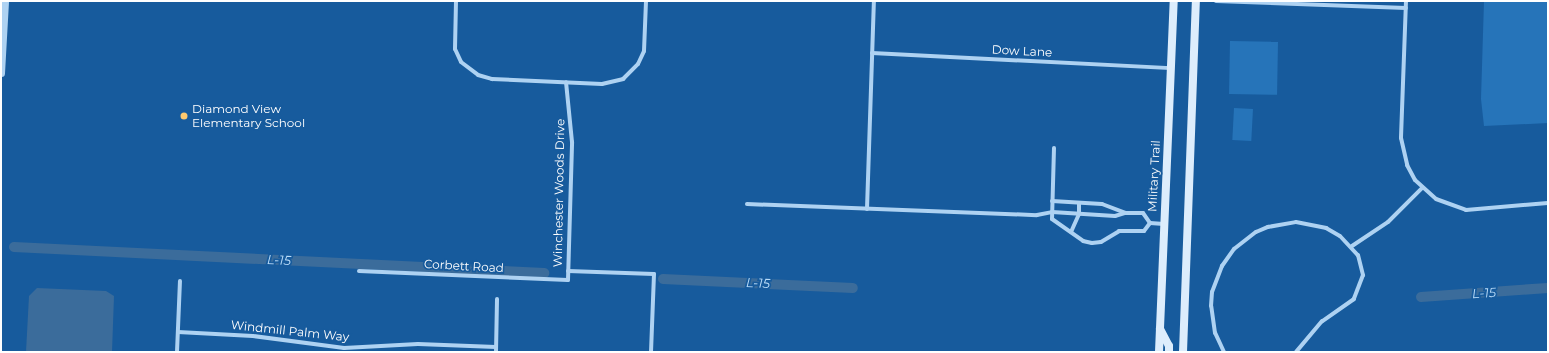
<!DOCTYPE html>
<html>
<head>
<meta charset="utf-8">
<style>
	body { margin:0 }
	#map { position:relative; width:1549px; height:353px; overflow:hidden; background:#175b9d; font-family:Montserrat,sans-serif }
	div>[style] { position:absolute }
	.green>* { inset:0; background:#2674b9; transform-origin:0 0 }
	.water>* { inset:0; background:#3b6c9b }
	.canal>* { height:10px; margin:-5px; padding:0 5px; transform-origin:5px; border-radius:5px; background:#3b6c9b }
	.minor>* { height:4px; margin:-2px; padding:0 2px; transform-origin:2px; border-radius:2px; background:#aed2f2 }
	.tertiary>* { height:7px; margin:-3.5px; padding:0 3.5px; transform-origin:3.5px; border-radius:3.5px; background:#aed2f2 }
	.secondary>* { height:8px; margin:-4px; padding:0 4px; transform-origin:4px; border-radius:4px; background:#ddedfc }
	.dots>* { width:11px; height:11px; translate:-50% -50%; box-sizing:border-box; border:2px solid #175b9d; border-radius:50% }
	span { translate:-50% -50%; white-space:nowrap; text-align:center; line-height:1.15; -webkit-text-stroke:3.5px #175b9d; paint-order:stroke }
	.street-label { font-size:12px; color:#fff }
	.poi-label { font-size:12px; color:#fff }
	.left { translate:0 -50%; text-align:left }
	.water-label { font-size:13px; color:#badcf9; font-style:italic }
	.frame { position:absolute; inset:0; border:2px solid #fff; pointer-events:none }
</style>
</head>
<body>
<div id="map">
	<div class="green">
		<div style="clip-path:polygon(1484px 1px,1548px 1px,1548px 123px,1484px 126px,1481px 99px)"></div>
		<div style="left:1230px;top:41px;width:48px;height:53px;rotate:1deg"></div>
		<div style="left:1234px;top:108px;width:19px;height:32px;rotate:3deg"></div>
	</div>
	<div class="water">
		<div style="clip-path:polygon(37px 288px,106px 291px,114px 296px,112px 352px,26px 352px,29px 296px)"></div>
	</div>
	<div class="canal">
		<div style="left:14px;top:247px;width:531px;rotate:2.81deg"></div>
		<div style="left:663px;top:279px;width:190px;rotate:2.7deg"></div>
		<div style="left:1421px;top:297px;width:127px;rotate:-4.1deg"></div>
	</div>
	<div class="minor">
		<div style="left:456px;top:1px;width:48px;rotate:91.2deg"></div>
		<div style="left:455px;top:49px;width:14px;rotate:65deg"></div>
		<div style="left:461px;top:62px;width:21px;rotate:37deg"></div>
		<div style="left:478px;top:75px;width:15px;rotate:16deg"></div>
		<div style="left:492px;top:79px;width:110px;rotate:2.6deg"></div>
		<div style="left:602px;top:84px;width:22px;rotate:-13deg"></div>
		<div style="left:623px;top:79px;width:21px;rotate:-45deg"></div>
		<div style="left:638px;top:64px;width:14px;rotate:-65deg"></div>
		<div style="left:644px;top:51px;width:50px;rotate:-87.7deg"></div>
		<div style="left:1216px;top:1px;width:190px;rotate:2.1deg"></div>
		<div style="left:1406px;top:1px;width:137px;rotate:92.1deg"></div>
		<div style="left:1401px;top:138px;width:28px;rotate:77deg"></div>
		<div style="left:1407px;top:165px;width:17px;rotate:62deg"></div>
		<div style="left:1415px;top:180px;width:28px;rotate:42deg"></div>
		<div style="left:1436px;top:199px;width:32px;rotate:20deg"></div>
		<div style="left:1466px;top:210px;width:82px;rotate:-4.9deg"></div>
		<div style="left:872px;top:53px;width:299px;rotate:2.9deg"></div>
		<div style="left:1054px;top:148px;width:71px;rotate:91.6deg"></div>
		<div style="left:1052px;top:219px;width:38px;rotate:35deg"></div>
		<div style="left:1083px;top:241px;width:9px;rotate:13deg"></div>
		<div style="left:1092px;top:243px;width:9px;rotate:-6deg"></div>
		<div style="left:1101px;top:242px;width:21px;rotate:-31deg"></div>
		<div style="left:1119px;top:231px;width:25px"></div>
		<div style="left:1144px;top:231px;width:10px;rotate:-53deg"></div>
		<div style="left:1052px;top:201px;width:50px;rotate:3.4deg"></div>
		<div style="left:1102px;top:204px;width:25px;rotate:21deg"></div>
		<div style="left:1125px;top:213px;width:18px"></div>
		<div style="left:1143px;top:213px;width:12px;rotate:55deg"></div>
		<div style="left:747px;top:204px;width:290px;rotate:2.2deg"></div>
		<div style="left:1037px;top:215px;width:15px;rotate:-11deg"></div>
		<div style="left:1052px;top:212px;width:63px;rotate:3.6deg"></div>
		<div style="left:1115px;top:216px;width:10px;rotate:-17deg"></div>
		<div style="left:867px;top:209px;width:208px;rotate:-88.1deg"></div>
		<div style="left:1150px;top:223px;width:14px;rotate:4deg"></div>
		<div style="left:1071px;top:232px;width:20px;rotate:-66deg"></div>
		<div style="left:1079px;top:214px;width:11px;rotate:-90deg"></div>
		<div style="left:1352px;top:246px;width:43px;rotate:-33.7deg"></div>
		<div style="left:1388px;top:222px;width:48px;rotate:-45deg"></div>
		<div style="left:359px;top:271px;width:209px;rotate:2.5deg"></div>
		<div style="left:568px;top:280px;width:138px;rotate:-88.3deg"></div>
		<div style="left:572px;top:142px;width:60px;rotate:-95.7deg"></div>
		<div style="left:568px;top:271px;width:86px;rotate:2deg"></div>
		<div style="left:654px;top:274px;width:78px;rotate:92.2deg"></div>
		<div style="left:178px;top:332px;width:75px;rotate:3.1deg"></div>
		<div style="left:253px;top:336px;width:92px;rotate:7.5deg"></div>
		<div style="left:344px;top:348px;width:74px;rotate:-3.1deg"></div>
		<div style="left:418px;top:344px;width:78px;rotate:2.2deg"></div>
		<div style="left:177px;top:352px;width:71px;rotate:-87.6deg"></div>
		<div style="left:496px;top:352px;width:53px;rotate:-88.9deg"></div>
		<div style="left:1224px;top:352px;width:21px;rotate:-115deg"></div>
		<div style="left:1215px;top:333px;width:27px;rotate:-98deg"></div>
		<div style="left:1211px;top:306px;width:14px;rotate:-86deg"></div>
		<div style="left:1212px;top:292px;width:28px;rotate:-69deg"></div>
		<div style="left:1222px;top:266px;width:21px;rotate:-55deg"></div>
		<div style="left:1234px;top:249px;width:28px;rotate:-38deg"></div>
		<div style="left:1256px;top:232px;width:13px;rotate:-23deg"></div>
		<div style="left:1268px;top:227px;width:28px;rotate:-10deg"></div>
		<div style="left:1296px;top:222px;width:31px;rotate:11deg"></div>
		<div style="left:1326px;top:228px;width:16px;rotate:30deg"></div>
		<div style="left:1340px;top:236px;width:26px;rotate:47deg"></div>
		<div style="left:1358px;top:255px;width:21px;rotate:76deg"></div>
		<div style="left:1363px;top:275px;width:26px;rotate:111deg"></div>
		<div style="left:1354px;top:299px;width:39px;rotate:145deg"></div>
		<div style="left:1322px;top:321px;width:40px;rotate:130deg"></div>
	</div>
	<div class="tertiary">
		<div style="left:1px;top:73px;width:72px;rotate:-86.8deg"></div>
	</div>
	<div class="secondary">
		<div style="left:1160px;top:329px;width:19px;rotate:62deg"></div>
		<div style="left:1169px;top:346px;width:6px;rotate:90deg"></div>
		<div style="left:1159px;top:352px;width:351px;rotate:-87.6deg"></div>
		<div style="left:1183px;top:352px;width:351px;rotate:-87.9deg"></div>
	</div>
	<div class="dots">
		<div style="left:184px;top:116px;background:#ffca6f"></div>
	</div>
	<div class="street-label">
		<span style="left:1022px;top:51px;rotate:3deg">Dow Lane</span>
		<span style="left:1154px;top:176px;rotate:-87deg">Military Trail</span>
		<span style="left:559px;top:193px;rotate:-89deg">Winchester Woods Drive</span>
		<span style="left:464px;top:266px;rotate:3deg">Corbett Road</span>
		<span style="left:290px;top:331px;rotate:6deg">Windmill Palm Way</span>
	</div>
	<div class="poi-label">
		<span class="left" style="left:192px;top:116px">Diamond View<br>Elementary School</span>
	</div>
	<div class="water-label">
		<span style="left:279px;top:260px;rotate:3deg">L-15</span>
		<span style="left:758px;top:283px;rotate:3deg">L-15</span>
		<span style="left:1484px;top:293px;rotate:-4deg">L-15</span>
	</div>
	<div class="frame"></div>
</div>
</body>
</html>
